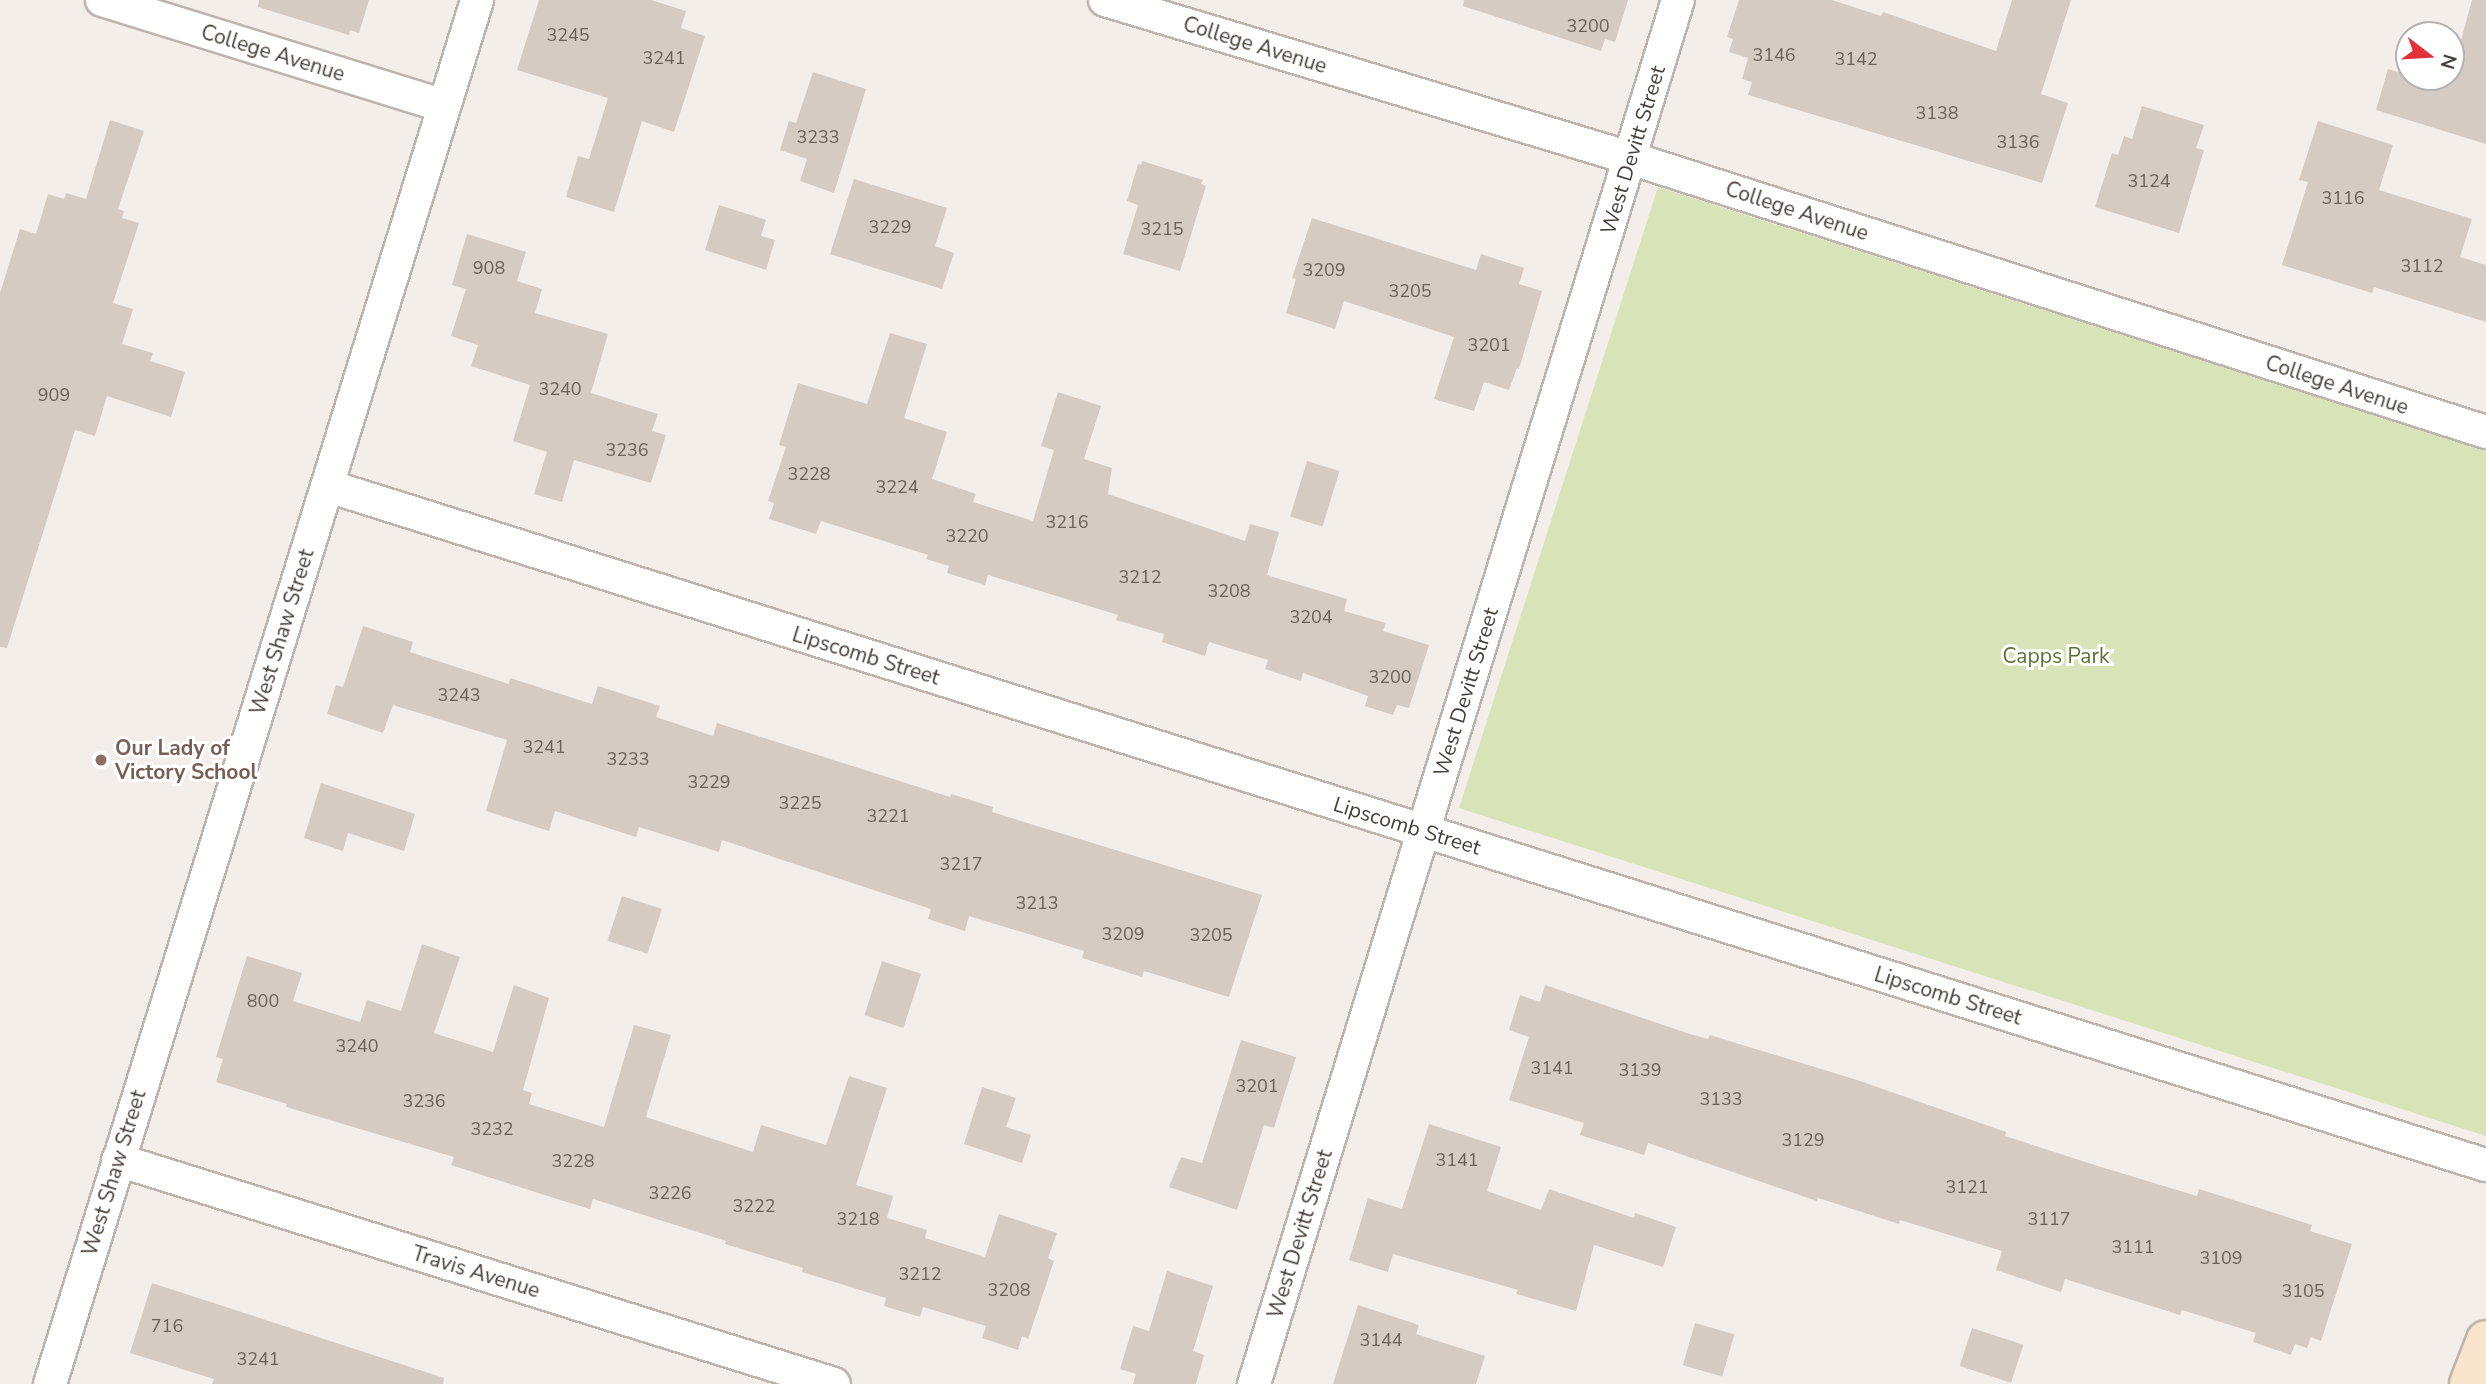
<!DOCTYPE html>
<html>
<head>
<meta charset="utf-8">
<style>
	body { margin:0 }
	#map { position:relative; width:2486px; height:1384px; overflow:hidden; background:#f3eeea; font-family:"Nunito Sans",sans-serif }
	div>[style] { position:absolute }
	.green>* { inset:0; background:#d8e3b7 }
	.building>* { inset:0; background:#d6cbc3; transform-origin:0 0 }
	.roads { filter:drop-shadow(2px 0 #bdb4ad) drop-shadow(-2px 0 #bdb4ad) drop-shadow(0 2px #bdb4ad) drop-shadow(0 -2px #bdb4ad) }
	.street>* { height:32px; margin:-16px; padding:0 16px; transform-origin:16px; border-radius:16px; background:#fff }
	.secondary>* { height:38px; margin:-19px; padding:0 19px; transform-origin:19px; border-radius:19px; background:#f9e5cd }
	.dots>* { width:19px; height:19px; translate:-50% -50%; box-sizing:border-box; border:4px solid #fff; border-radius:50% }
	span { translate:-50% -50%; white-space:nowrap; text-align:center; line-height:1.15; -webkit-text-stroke:6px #fff; paint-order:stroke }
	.number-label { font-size:18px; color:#6a615b }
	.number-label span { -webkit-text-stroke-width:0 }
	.street-label { font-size:21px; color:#463e38 }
	.park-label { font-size:21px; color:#587232 }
	.education-label { font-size:21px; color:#785e54; font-weight:700 }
	.left { translate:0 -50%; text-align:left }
	.north { position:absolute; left:2395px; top:21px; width:70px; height:70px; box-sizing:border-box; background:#fff; border:2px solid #b5b2af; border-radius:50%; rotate:107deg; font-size:19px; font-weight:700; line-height:28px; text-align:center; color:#463e38 }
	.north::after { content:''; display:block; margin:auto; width:24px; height:32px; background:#e3303b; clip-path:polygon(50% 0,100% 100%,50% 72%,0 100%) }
</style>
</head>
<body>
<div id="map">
	<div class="green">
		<div style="clip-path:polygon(1658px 187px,2486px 451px,2486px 1136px,1459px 808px)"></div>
	</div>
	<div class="building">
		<div style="clip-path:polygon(259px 0,369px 0,359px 33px,350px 30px,349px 35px,258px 7px)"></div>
		<div style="clip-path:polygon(539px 0,651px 0,686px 11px,681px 28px,705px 36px,674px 132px,642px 121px,614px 212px,566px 197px,578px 156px,589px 159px,608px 98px,517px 70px)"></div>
		<div style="clip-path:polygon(1464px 0,1628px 0,1615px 42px,1605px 39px,1601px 51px,1463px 6px)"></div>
		<div style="clip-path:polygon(1739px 0,1832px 0,1881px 16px,1883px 12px,1996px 51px,2012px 0,2071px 0,2041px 94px,2068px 103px,2042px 183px,1748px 95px,1752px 82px,1742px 79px,1748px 58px,1729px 52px,1733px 39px,1727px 37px)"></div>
		<div style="clip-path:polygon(2472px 0,2486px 0,2486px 144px,2376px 110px,2388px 69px,2445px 87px,2451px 77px)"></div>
		<div style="clip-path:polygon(813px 72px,866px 89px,834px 193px,800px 181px,807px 159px,780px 150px,789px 121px,796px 123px)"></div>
		<div style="clip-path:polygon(2142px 106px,2204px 125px,2196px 148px,2204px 150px,2179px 233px,2095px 207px,2112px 153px,2118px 155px,2124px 136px,2132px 139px)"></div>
		<div style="clip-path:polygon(110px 120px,144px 131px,118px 209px,124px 211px,122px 218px,139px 223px,113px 303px,133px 309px,122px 344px,153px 353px,150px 361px,185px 372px,171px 417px,107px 396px,95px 436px,75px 430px,7px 648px,0 647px,0 293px,20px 229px,36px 234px,48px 194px,64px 199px,66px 193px,86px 199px)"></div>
		<div style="clip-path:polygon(2318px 121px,2393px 145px,2379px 190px,2472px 219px,2460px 257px,2486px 265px,2486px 322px,2374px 287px,2372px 293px,2282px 265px,2308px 182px,2299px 180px)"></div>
		<div style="clip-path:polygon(1142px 161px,1203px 180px,1201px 184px,1206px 186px,1180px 271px,1123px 254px,1138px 205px,1127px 201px,1138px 164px,1141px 165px)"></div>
		<div style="clip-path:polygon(854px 179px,947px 208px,935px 246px,954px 253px,942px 289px,830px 254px)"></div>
		<div style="clip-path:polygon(719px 205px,766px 220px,761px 236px,775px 240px,766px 270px,705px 250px)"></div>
		<div style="clip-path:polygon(1312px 218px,1476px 270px,1481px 254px,1524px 268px,1519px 284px,1542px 291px,1519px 369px,1517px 368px,1509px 390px,1484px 382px,1474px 411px,1434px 399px,1454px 337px,1344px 301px,1335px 329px,1286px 313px,1296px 279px,1292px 278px)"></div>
		<div style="clip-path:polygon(467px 234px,526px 252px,517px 281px,542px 289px,535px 313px,608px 334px,591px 393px,658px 414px,652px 431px,666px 435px,651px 483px,574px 460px,562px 502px,534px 494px,547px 452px,513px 441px,530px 385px,471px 366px,478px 345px,451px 336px,466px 289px,452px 285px)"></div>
		<div style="clip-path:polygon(890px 333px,927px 344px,904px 418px,947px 432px,932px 479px,976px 494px,973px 502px,1033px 521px,1054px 450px,1041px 446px,1058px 392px,1101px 406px,1084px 459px,1112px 468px,1108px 494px,1245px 541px,1250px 524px,1279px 532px,1267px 575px,1347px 599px,1344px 611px,1386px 623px,1383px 631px,1429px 645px,1409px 708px,1397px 705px,1393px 715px,1365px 706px,1368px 696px,1303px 673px,1301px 681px,1265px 669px,1268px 660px,1209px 642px,1205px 656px,1162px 642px,1164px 634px,1116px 620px,1118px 615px,988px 575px,985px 585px,947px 573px,949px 566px,926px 559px,928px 555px,821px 521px,816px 534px,769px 519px,774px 503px,768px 501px,786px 447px,779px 445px,798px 383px,867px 404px)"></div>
		<div style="left:1307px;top:461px;width:34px;height:58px;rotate:17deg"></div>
		<div style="clip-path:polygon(363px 626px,413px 642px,410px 652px,509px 684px,510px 678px,592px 704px,598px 686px,660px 706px,656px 717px,713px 736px,717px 723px,950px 797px,951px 794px,993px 807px,992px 812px,1262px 895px,1229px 997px,1144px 971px,1142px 977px,1082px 958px,1084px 951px,969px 916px,965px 931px,928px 919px,931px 909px,722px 840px,719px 852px,639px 827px,636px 837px,555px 811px,549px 831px,486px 811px,507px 740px,393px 705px,383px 733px,327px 714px,336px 685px,343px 687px)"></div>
		<div style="clip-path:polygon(321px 783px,415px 814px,404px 851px,348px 833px,343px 851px,304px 838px)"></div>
		<div style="left:622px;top:896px;width:42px;height:47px;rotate:18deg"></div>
		<div style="clip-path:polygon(422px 944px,460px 957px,434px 1033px,493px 1052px,514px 985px,549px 998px,523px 1090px,532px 1093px,529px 1104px,604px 1127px,634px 1025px,671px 1035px,646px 1117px,753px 1152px,761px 1125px,826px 1145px,849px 1076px,887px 1088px,856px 1185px,893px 1196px,887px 1218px,927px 1230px,925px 1238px,985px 1257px,999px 1214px,1057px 1233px,1048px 1258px,1054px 1261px,1028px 1339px,1022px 1336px,1018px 1350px,982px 1338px,986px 1326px,923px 1307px,920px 1317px,884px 1306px,886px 1298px,802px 1272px,803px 1268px,725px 1244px,726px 1241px,593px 1199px,590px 1209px,560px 1200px,451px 1165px,454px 1157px,286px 1107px,287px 1104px,216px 1082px,223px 1059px,216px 1057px,247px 956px,302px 973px,293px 1001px,360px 1022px,367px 1000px,401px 1011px)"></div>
		<div style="left:882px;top:961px;width:41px;height:57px;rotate:18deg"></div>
		<div style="clip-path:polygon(1545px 985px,1690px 1034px,1708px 1039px,1710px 1035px,1857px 1080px,2006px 1132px,2005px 1136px,2101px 1167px,2197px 1196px,2199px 1189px,2312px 1225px,2310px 1231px,2352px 1244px,2321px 1341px,2311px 1337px,2307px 1348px,2295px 1344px,2291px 1355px,2253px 1342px,2256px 1333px,2182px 1310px,2180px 1315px,2065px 1279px,2061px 1292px,1996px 1270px,2002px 1251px,1900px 1220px,1899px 1224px,1818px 1198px,1817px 1201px,1648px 1143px,1644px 1155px,1580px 1135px,1584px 1123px,1509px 1100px,1529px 1037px,1509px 1030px,1520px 995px,1540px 1002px)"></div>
		<div style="clip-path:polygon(1241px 1040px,1296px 1057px,1274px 1128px,1264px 1125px,1237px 1210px,1169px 1187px,1181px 1157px,1202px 1163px)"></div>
		<div style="clip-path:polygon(982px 1087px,1016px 1098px,1006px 1127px,1031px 1135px,1022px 1163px,964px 1144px)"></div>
		<div style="clip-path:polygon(1429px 1124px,1501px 1147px,1487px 1191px,1541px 1210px,1549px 1189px,1634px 1218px,1635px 1213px,1676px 1227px,1663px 1267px,1594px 1245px,1576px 1311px,1516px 1294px,1518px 1290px,1393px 1254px,1388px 1272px,1349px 1260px,1368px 1198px,1402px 1209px)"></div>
		<div style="clip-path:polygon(1167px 1271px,1213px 1286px,1193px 1351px,1204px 1355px,1196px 1384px,1133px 1384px,1136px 1374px,1120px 1369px,1133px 1326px,1149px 1331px)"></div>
		<div style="clip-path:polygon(152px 1283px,444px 1378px,443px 1384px,212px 1384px,214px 1379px,130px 1353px)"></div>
		<div style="clip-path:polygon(1358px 1305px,1419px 1325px,1416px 1334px,1485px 1356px,1476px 1384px,1333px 1384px)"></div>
		<div style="left:1695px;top:1323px;width:41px;height:44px;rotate:16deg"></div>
		<div style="left:1972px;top:1328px;width:54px;height:40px;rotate:18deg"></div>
	</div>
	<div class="roads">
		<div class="street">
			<div style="left:102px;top:0;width:358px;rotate:17.2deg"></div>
			<div style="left:1105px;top:0;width:548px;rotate:16.75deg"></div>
			<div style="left:1630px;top:158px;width:899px;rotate:17.75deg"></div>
			<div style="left:328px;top:486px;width:2262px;rotate:17.47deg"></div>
			<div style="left:118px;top:1160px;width:750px;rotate:17.37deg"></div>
			<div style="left:50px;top:1384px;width:1448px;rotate:-72.85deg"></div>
			<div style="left:1254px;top:1384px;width:1447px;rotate:-72.97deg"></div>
		</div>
		<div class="secondary">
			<div style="left:2469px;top:1384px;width:47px;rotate:-68.9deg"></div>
		</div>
	</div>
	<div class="dots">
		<div style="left:101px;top:760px;background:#8d6e63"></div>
	</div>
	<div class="number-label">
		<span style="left:1588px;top:26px">3200</span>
		<span style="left:568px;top:35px">3245</span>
		<span style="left:1774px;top:55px">3146</span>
		<span style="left:664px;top:58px">3241</span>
		<span style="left:1856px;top:59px">3142</span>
		<span style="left:1937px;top:113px">3138</span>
		<span style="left:818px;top:137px">3233</span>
		<span style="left:2018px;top:142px">3136</span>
		<span style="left:2149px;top:181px">3124</span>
		<span style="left:2343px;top:198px">3116</span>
		<span style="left:890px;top:227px">3229</span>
		<span style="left:1162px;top:229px">3215</span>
		<span style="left:2422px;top:266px">3112</span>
		<span style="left:489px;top:268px">908</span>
		<span style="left:1324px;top:270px">3209</span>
		<span style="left:1410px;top:291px">3205</span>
		<span style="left:1489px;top:345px">3201</span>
		<span style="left:560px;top:389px">3240</span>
		<span style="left:54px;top:395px">909</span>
		<span style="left:627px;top:450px">3236</span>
		<span style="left:809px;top:474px">3228</span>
		<span style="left:897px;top:487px">3224</span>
		<span style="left:1067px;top:522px">3216</span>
		<span style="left:967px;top:536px">3220</span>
		<span style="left:1140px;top:577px">3212</span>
		<span style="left:1229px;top:591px">3208</span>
		<span style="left:1311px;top:617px">3204</span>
		<span style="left:1390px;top:677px">3200</span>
		<span style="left:459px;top:695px">3243</span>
		<span style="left:544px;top:747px">3241</span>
		<span style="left:628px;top:759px">3233</span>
		<span style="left:709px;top:782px">3229</span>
		<span style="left:800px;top:803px">3225</span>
		<span style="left:888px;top:816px">3221</span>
		<span style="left:961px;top:864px">3217</span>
		<span style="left:1037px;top:903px">3213</span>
		<span style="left:1123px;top:934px">3209</span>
		<span style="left:1211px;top:935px">3205</span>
		<span style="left:263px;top:1001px">800</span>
		<span style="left:357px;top:1046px">3240</span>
		<span style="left:1552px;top:1068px">3141</span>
		<span style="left:1640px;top:1070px">3139</span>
		<span style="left:1257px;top:1086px">3201</span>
		<span style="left:1721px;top:1099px">3133</span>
		<span style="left:424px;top:1101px">3236</span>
		<span style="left:492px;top:1129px">3232</span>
		<span style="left:1803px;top:1140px">3129</span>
		<span style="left:1457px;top:1160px">3141</span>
		<span style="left:573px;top:1161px">3228</span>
		<span style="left:1967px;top:1187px">3121</span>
		<span style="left:670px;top:1193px">3226</span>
		<span style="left:754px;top:1206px">3222</span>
		<span style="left:858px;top:1219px">3218</span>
		<span style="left:2049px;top:1219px">3117</span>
		<span style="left:2133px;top:1247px">3111</span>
		<span style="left:2221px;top:1258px">3109</span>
		<span style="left:920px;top:1274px">3212</span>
		<span style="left:1009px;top:1290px">3208</span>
		<span style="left:2303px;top:1291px">3105</span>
		<span style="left:167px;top:1326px">716</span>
		<span style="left:1381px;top:1340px">3144</span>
		<span style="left:258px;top:1359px">3241</span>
	</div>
	<div class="street-label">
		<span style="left:1255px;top:45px;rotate:17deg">College Avenue</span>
		<span style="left:273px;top:53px;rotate:17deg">College Avenue</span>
		<span style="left:1633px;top:150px;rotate:-73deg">West Devitt Street</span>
		<span style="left:1797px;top:211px;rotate:18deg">College Avenue</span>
		<span style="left:2337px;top:385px;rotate:18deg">College Avenue</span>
		<span style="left:282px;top:632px;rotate:-73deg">West Shaw Street</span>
		<span style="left:866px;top:656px;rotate:17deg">Lipscomb Street</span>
		<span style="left:1466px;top:692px;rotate:-73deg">West Devitt Street</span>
		<span style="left:1407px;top:826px;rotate:17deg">Lipscomb Street</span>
		<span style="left:1948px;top:996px;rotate:17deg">Lipscomb Street</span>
		<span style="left:114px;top:1173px;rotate:-73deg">West Shaw Street</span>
		<span style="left:1300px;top:1234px;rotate:-73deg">West Devitt Street</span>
		<span style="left:476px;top:1272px;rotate:17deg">Travis Avenue</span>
	</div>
	<div class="park-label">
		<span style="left:2056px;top:656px">Capps Park</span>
	</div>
	<div class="education-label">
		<span class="left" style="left:115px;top:760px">Our Lady of<br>Victory School</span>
	</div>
	<div class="north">N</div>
</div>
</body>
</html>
